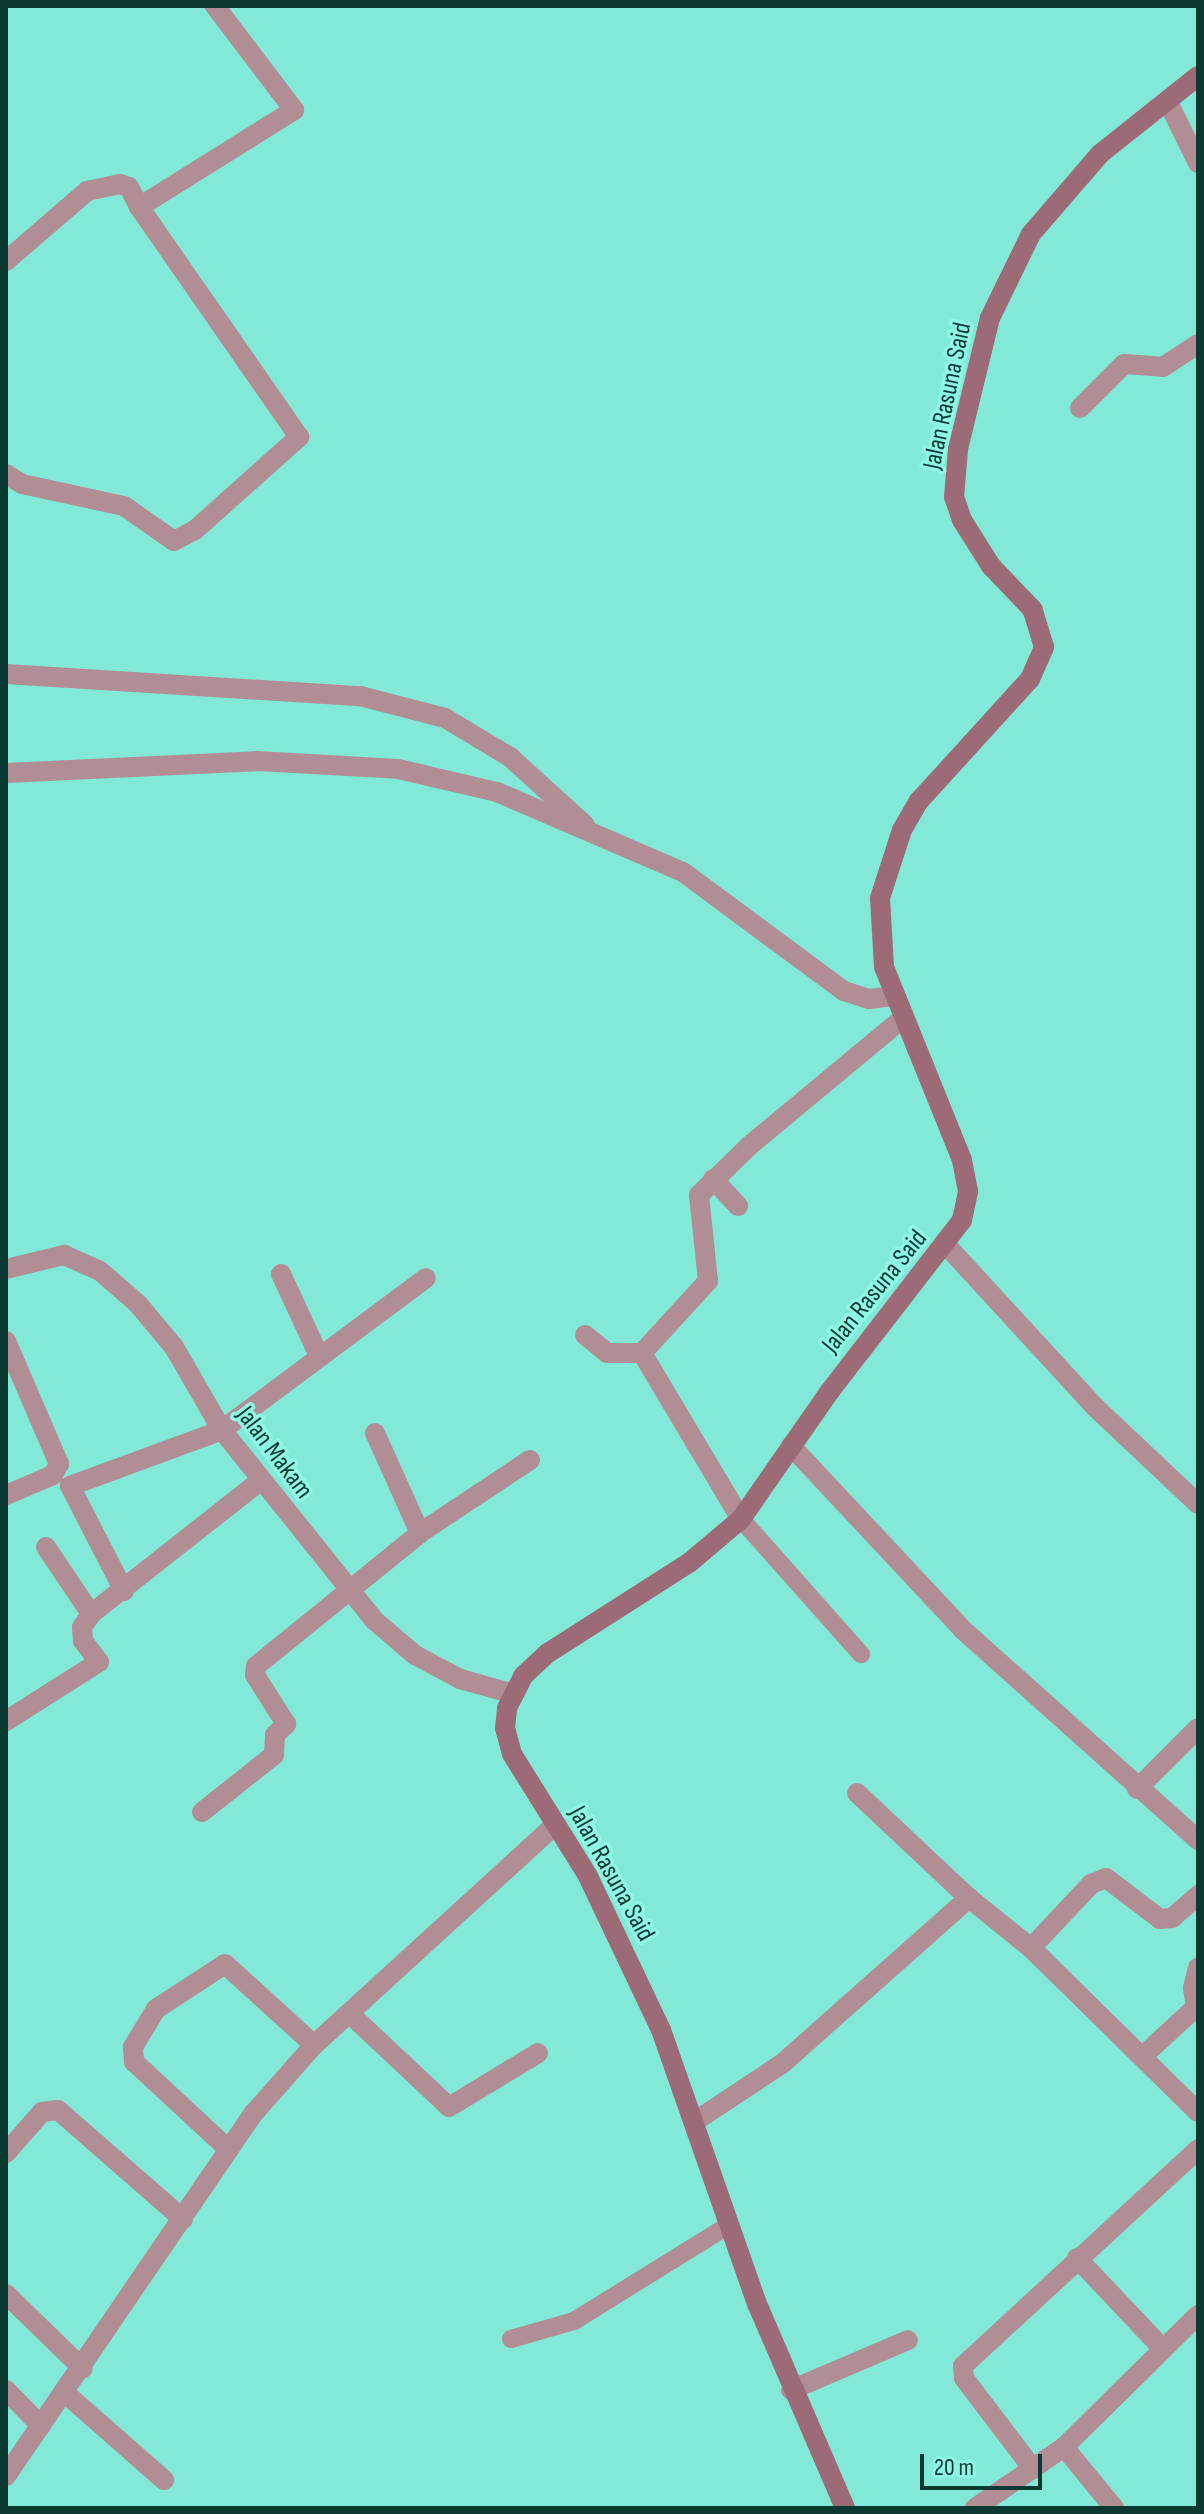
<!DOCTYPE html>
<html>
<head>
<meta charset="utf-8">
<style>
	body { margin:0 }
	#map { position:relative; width:1204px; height:2514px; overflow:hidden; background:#82e9d7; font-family:"Sofia Sans Condensed",sans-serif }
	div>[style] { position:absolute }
	.lane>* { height:18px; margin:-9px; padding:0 9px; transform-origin:9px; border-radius:9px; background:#b18d96 }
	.street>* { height:20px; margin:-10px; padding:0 10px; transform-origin:10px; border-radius:10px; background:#b18d96 }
	.secondary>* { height:20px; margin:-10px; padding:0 10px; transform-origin:10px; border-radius:10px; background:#9d6a78 }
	span { translate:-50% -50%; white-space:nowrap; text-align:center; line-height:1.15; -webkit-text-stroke:7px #90f6e4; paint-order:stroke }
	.street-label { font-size:26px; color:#0a3932 }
	.frame { position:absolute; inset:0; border:8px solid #0a3932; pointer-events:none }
	.scale { position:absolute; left:920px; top:2454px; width:122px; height:36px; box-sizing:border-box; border:4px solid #0a3932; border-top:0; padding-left:10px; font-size:24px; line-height:28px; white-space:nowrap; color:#0a3932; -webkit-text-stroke:6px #90f6e4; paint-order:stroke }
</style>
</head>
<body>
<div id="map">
	<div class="lane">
		<div style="left:741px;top:1519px;width:181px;rotate:48.4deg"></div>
		<div style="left:511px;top:2339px;width:66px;rotate:-15.9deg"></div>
		<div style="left:574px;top:2321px;width:182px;rotate:-31.8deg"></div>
	</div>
	<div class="street">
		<div style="left:1168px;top:102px;width:68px;rotate:63.8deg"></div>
		<div style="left:6px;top:261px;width:107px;rotate:-40.8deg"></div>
		<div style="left:87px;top:191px;width:34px;rotate:-12deg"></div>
		<div style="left:120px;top:184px;width:9px;rotate:18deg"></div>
		<div style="left:129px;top:187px;width:22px;rotate:63deg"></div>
		<div style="left:139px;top:207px;width:183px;rotate:-32deg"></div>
		<div style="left:294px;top:110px;width:131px;rotate:-127.2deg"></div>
		<div style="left:1080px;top:408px;width:62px;rotate:-45deg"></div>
		<div style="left:1124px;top:364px;width:39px;rotate:4deg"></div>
		<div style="left:1163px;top:367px;width:42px;rotate:-33.3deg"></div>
		<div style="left:6px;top:474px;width:19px;rotate:32deg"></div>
		<div style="left:22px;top:484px;width:104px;rotate:12.2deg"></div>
		<div style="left:124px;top:506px;width:61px;rotate:35deg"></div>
		<div style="left:174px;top:541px;width:24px;rotate:-28deg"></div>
		<div style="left:195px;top:530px;width:140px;rotate:-41.8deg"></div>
		<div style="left:299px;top:437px;width:280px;rotate:-124.8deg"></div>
		<div style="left:6px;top:674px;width:355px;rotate:3.6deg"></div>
		<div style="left:360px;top:696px;width:88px;rotate:14.5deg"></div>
		<div style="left:445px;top:718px;width:76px;rotate:31deg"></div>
		<div style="left:510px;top:757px;width:101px;rotate:42.2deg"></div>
		<div style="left:6px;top:773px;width:251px;rotate:-2.7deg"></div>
		<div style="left:257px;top:761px;width:141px;rotate:3.2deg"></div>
		<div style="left:398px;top:769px;width:102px;rotate:13.1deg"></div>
		<div style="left:497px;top:792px;width:202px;rotate:23.3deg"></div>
		<div style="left:683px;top:872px;width:200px;rotate:36.5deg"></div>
		<div style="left:844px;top:991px;width:26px;rotate:18deg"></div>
		<div style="left:869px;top:999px;width:24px;rotate:-7deg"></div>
		<div style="left:713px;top:1179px;width:37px;rotate:47deg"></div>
		<div style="left:947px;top:1246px;width:220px;rotate:47.4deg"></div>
		<div style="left:1096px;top:1408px;width:140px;rotate:43.3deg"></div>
		<div style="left:6px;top:1269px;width:60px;rotate:-13.6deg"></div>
		<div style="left:64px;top:1255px;width:39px;rotate:24deg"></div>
		<div style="left:100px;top:1271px;width:50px;rotate:41deg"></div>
		<div style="left:138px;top:1304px;width:56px;rotate:50.1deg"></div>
		<div style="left:174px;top:1347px;width:96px;rotate:60deg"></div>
		<div style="left:222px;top:1430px;width:243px;rotate:51.3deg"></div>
		<div style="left:374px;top:1620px;width:54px;rotate:40.5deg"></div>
		<div style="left:415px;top:1655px;width:51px;rotate:28.1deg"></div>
		<div style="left:460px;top:1679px;width:53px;rotate:15.4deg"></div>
		<div style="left:281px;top:1274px;width:90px;rotate:65.1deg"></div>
		<div style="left:585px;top:1335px;width:28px;rotate:39deg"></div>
		<div style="left:607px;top:1353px;width:35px"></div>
		<div style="left:642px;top:1353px;width:193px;rotate:59.2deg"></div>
		<div style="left:6px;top:1341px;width:134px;rotate:66.7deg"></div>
		<div style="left:59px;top:1464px;width:13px;rotate:119deg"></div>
		<div style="left:53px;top:1475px;width:51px;rotate:156.9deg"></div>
		<div style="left:642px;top:1353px;width:98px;rotate:-47.5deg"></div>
		<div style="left:708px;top:1281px;width:86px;rotate:-96deg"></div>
		<div style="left:699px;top:1195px;width:70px;rotate:-44.4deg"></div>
		<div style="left:749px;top:1146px;width:199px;rotate:-39.7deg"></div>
		<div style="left:375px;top:1433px;width:110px;rotate:65.8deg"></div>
		<div style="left:791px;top:1446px;width:250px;rotate:46.9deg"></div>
		<div style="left:962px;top:1629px;width:317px;rotate:41.8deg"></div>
		<div style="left:46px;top:1547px;width:81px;rotate:56.1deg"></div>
		<div style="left:124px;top:1591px;width:118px;rotate:-117.2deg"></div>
		<div style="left:70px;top:1486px;width:162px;rotate:-20.2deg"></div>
		<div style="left:222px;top:1430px;width:254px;rotate:-36.7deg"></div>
		<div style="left:6px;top:1721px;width:110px;rotate:-32.4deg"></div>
		<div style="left:99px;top:1662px;width:26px;rotate:-127deg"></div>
		<div style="left:83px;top:1641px;width:14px;rotate:-94deg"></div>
		<div style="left:82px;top:1627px;width:16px;rotate:-55deg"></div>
		<div style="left:91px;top:1614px;width:216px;rotate:-38.2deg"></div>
		<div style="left:1137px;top:1789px;width:86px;rotate:-45deg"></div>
		<div style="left:857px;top:1793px;width:154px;rotate:43.2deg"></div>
		<div style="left:969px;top:1898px;width:80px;rotate:38.9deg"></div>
		<div style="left:1031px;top:1948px;width:234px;rotate:44.5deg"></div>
		<div style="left:202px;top:1812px;width:92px;rotate:-38.4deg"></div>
		<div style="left:274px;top:1755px;width:20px;rotate:-87deg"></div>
		<div style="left:275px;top:1735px;width:16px;rotate:-45deg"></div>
		<div style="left:286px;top:1724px;width:58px;rotate:-122.3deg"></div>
		<div style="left:255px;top:1675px;width:9px;rotate:-84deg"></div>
		<div style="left:256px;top:1666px;width:211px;rotate:-39deg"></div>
		<div style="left:420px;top:1533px;width:132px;rotate:-33.6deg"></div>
		<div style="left:1031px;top:1948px;width:88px;rotate:-46.8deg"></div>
		<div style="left:1091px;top:1884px;width:16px;rotate:-22deg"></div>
		<div style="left:1106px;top:1878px;width:68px;rotate:37.2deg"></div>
		<div style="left:1160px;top:1919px;width:12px;rotate:-5deg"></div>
		<div style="left:1172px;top:1918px;width:35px;rotate:-41deg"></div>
		<div style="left:349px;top:2013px;width:137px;rotate:43.2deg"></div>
		<div style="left:449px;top:2107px;width:104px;rotate:-31.2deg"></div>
		<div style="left:1144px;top:2055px;width:71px;rotate:-42.7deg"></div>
		<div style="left:1196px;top:2007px;width:19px;rotate:-99deg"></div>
		<div style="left:1193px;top:1988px;width:21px;rotate:-76deg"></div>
		<div style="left:694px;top:2122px;width:107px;rotate:-33.5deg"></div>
		<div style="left:783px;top:2063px;width:249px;rotate:-41.6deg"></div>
		<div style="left:227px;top:2148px;width:127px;rotate:-137.2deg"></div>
		<div style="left:134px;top:2062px;width:15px;rotate:-94deg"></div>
		<div style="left:133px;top:2047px;width:44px;rotate:-58.8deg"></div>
		<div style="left:156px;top:2009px;width:82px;rotate:-33.1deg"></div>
		<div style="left:225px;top:1964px;width:120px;rotate:42.3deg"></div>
		<div style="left:6px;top:2153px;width:55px;rotate:-48.7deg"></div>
		<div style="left:42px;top:2112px;width:16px;rotate:-7deg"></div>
		<div style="left:58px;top:2110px;width:166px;rotate:41.1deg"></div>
		<div style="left:1077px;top:2258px;width:125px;rotate:46.6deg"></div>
		<div style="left:6px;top:2294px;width:107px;rotate:44.2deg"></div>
		<div style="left:6px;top:2390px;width:50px;rotate:45.8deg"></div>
		<div style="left:791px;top:2390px;width:127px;rotate:-23.1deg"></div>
		<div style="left:65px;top:2393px;width:132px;rotate:41.3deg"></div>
		<div style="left:1064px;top:2447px;width:79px;rotate:50.7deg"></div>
		<div style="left:1033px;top:2469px;width:114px;rotate:-127.2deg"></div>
		<div style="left:964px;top:2378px;width:12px;rotate:-95deg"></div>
		<div style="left:963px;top:2366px;width:320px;rotate:-42.7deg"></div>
		<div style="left:6px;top:2476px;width:440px;rotate:-55.7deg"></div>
		<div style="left:254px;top:2113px;width:91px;rotate:-48.6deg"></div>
		<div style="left:314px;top:2045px;width:326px;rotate:-42.4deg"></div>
		<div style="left:975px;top:2508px;width:108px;rotate:-34.4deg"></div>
		<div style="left:1064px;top:2447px;width:188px;rotate:-44.6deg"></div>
	</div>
	<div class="secondary">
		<div style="left:845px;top:2508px;width:222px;rotate:-113.3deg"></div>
		<div style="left:757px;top:2304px;width:290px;rotate:-109.3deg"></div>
		<div style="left:661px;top:2030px;width:170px;rotate:-115.4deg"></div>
		<div style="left:588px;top:1876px;width:144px;rotate:-121.9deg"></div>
		<div style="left:512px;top:1754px;width:27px;rotate:-105deg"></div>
		<div style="left:505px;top:1728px;width:20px;rotate:-84deg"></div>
		<div style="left:507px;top:1708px;width:36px;rotate:-63deg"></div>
		<div style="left:523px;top:1676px;width:34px;rotate:-43deg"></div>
		<div style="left:548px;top:1653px;width:167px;rotate:-32.6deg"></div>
		<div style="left:689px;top:1563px;width:68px;rotate:-40.2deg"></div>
		<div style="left:741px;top:1519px;width:156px;rotate:-55.2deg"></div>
		<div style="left:830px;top:1391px;width:216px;rotate:-52.3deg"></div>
		<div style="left:962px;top:1220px;width:30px;rotate:-78deg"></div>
		<div style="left:968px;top:1191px;width:32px;rotate:-101deg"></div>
		<div style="left:962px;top:1160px;width:208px;rotate:-112deg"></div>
		<div style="left:884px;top:967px;width:69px;rotate:-93.3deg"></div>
		<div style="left:880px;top:898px;width:71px;rotate:-72.1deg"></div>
		<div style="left:902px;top:830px;width:34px;rotate:-60deg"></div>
		<div style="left:919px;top:801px;width:165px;rotate:-47.7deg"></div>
		<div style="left:1030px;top:679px;width:35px;rotate:-66deg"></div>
		<div style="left:1044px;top:647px;width:39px;rotate:-107deg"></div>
		<div style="left:1033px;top:610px;width:61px;rotate:-133.7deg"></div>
		<div style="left:991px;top:566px;width:54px;rotate:-122.2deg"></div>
		<div style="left:962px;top:520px;width:24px;rotate:-109deg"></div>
		<div style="left:954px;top:497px;width:48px;rotate:-85.2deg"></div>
		<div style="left:958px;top:449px;width:135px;rotate:-76.3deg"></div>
		<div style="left:990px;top:318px;width:93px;rotate:-64deg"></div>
		<div style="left:1031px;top:234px;width:106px;rotate:-49.2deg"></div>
		<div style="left:1100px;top:154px;width:125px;rotate:-38.5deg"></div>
	</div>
	<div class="street-label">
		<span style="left:948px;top:396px;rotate:-78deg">Jalan Rasuna Said</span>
		<span style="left:875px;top:1292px;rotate:-51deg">Jalan Rasuna Said</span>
		<span style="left:274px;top:1453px;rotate:53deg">Jalan Makam</span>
		<span style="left:611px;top:1874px;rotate:61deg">Jalan Rasuna Said</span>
	</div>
	<div class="frame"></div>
	<div class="scale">20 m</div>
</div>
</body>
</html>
